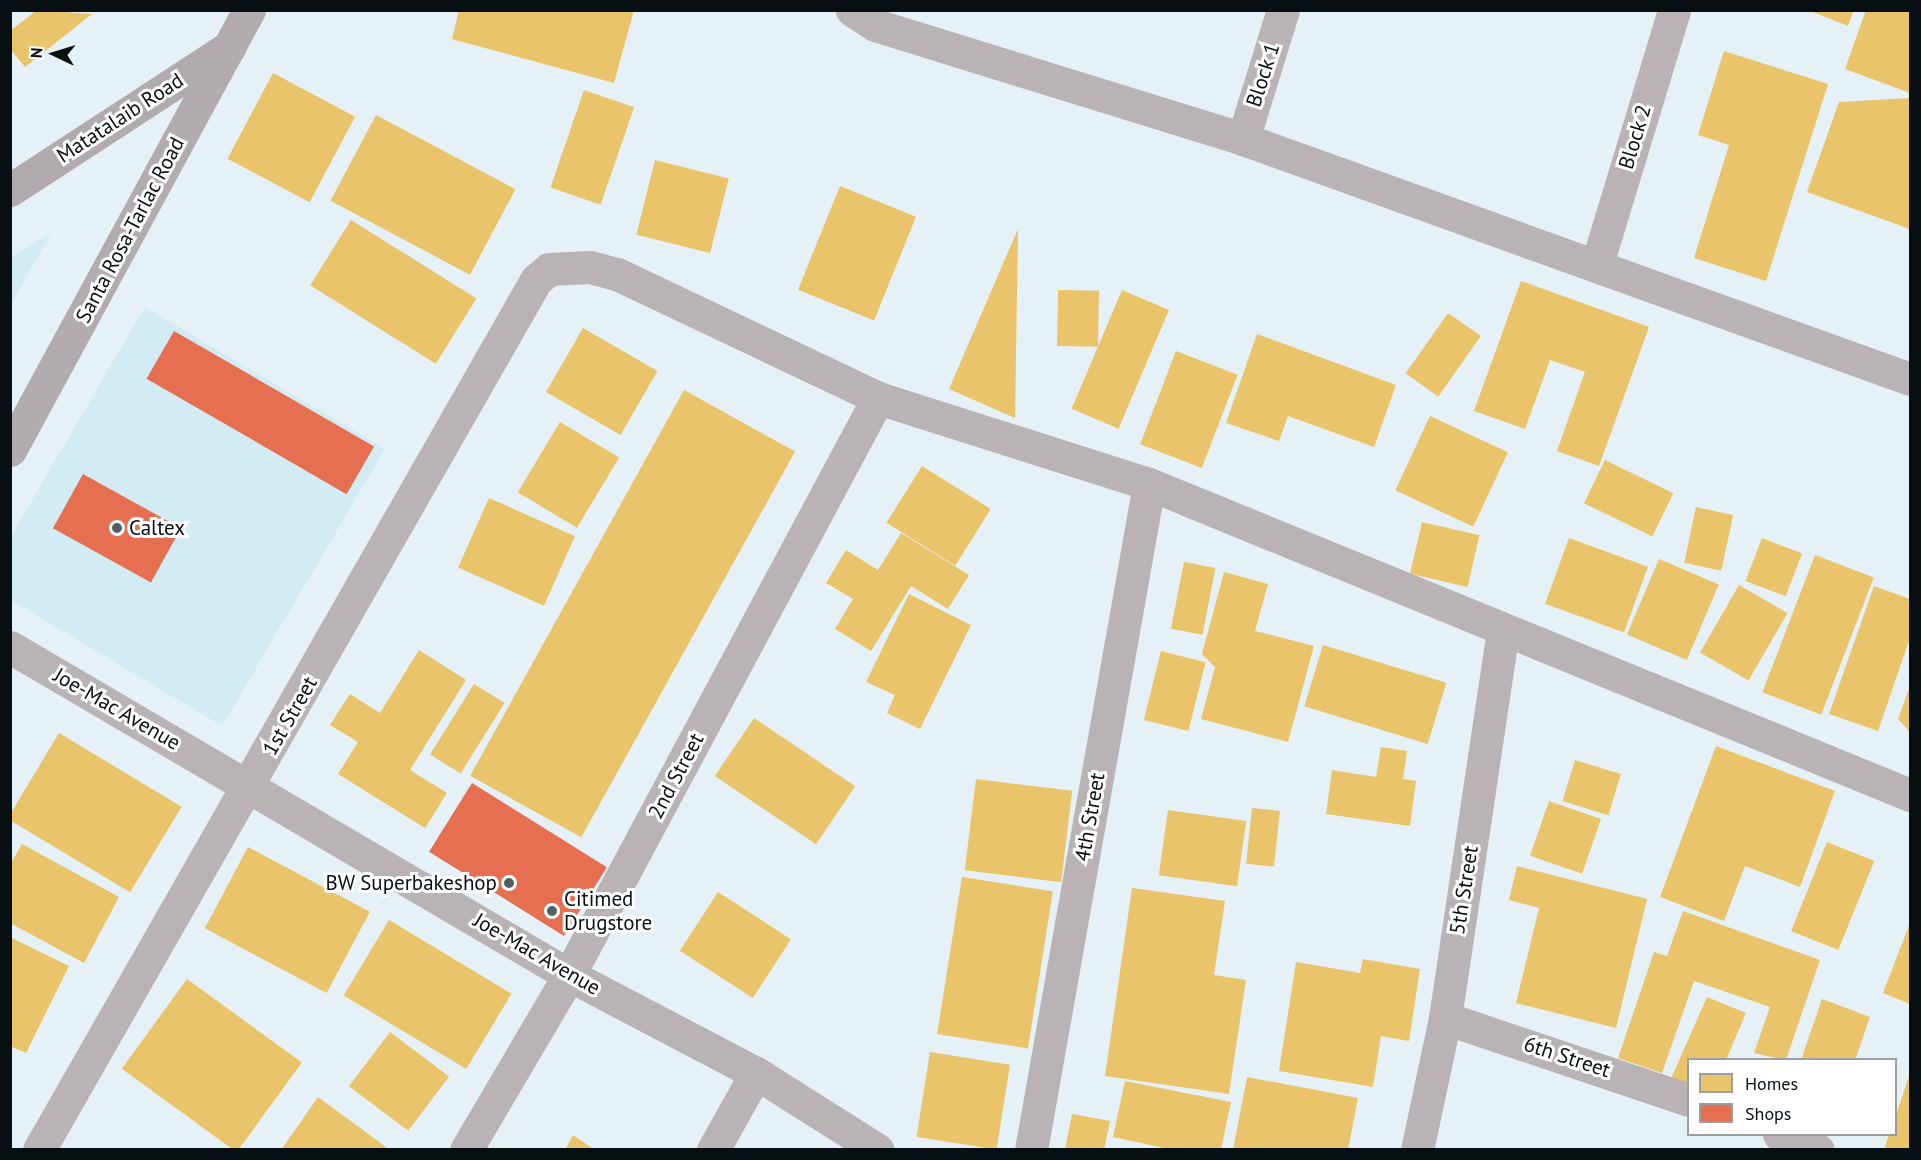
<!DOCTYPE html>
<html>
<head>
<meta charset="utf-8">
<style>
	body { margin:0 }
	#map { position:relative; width:1921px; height:1160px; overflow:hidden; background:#e5f1f6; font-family:"PT Sans",sans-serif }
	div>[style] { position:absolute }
	.built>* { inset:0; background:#d3ecf4 }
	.homes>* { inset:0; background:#e9c46a; transform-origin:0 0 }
	.shops>* { inset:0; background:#e76f51; transform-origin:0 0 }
	.minor>* { height:33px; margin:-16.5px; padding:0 16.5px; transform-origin:16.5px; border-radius:16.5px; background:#bab3b5 }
	.tertiary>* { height:33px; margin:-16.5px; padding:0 16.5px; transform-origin:16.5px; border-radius:16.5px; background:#bab3b5 }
	.primary>* { height:33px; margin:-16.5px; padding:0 16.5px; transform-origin:16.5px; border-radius:16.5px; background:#b1aaae }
	.trunk>* { height:33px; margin:-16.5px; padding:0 16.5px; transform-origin:16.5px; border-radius:16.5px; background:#b2acb0 }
	.dots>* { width:16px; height:16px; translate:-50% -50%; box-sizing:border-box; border:3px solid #fff; border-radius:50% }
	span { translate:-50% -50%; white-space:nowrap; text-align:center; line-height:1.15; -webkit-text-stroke:6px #fff; paint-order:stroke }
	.street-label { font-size:21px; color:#070f13 }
	.poi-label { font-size:21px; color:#070f13 }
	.left { translate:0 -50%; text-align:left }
	.right { translate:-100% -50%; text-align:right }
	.frame { position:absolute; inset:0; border:12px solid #070f13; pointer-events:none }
	.legend { position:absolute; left:1687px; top:1058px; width:210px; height:78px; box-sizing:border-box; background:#fff; border:2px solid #9c9fa1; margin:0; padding:8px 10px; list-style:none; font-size:18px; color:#070f13 }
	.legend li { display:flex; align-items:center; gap:12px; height:30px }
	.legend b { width:30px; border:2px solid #9c9fa1 }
	.north { position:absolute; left:24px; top:24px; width:60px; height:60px; -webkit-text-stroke:4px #fff; paint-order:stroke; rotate:274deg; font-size:16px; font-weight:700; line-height:24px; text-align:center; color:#070f13 }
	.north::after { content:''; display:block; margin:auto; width:21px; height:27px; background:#070f13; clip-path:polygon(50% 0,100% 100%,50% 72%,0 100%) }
</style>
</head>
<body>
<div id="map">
	<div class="built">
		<div style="clip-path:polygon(51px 233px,11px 305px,11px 257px)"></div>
		<div style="clip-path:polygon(145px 307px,385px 449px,222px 726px,11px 600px,11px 536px)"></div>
	</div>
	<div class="homes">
		<div style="clip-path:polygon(37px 10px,92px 14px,25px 67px,10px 49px,10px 31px)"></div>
		<div style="clip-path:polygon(459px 10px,634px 10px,614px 83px,452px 39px)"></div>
		<div style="clip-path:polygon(1808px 10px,1854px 10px,1848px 26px)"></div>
		<div style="clip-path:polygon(1866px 10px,1910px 10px,1910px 93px,1845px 69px)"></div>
		<div style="clip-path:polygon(1724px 51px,1828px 84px,1766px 281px,1694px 258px,1729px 145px,1698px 135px)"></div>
		<div style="left:273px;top:73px;width:93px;height:97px;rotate:28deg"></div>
		<div style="left:584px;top:90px;width:53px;height:103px;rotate:19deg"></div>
		<div style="clip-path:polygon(1910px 98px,1910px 229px,1807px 192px,1839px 102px)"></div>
		<div style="left:376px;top:115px;width:158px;height:97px;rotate:28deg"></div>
		<div style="left:655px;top:160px;width:76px;height:77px;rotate:14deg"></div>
		<div style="left:840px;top:186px;width:82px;height:112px;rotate:22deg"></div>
		<div style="left:351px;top:220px;width:148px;height:77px;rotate:32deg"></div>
		<div style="clip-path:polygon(1018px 229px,1015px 418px,949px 389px)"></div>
		<div style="clip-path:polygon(1521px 281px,1649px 327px,1599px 466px,1557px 451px,1585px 372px,1550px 360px,1525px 429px,1474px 411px)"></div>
		<div style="left:1058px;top:290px;width:41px;height:56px;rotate:1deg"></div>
		<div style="left:1122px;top:290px;width:51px;height:129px;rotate:23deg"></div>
		<div style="left:1448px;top:313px;width:40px;height:74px;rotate:35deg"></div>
		<div style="left:583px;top:328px;width:86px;height:74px;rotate:30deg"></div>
		<div style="clip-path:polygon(1257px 334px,1396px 385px,1374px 447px,1288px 416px,1279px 441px,1226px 423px)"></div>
		<div style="left:1176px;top:351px;width:66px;height:100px;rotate:21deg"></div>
		<div style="left:684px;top:390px;width:127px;height:441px;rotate:29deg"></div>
		<div style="left:1430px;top:416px;width:86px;height:82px;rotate:25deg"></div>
		<div style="left:560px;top:422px;width:69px;height:82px;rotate:31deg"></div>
		<div style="left:1605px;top:460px;width:76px;height:48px;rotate:26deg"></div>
		<div style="left:922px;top:466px;width:81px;height:67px;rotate:32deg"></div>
		<div style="left:489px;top:498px;width:94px;height:76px;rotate:24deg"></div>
		<div style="left:1696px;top:507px;width:38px;height:57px;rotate:12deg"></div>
		<div style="left:1422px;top:522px;width:59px;height:53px;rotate:13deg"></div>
		<div style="clip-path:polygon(901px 533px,969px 575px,948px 609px,911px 586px,871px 651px,835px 629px,853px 599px,826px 583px,846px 550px,878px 570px)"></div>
		<div style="left:1569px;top:538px;width:84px;height:70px;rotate:20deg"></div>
		<div style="left:1762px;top:538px;width:43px;height:46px;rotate:21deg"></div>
		<div style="left:1815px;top:555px;width:63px;height:147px;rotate:21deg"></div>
		<div style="left:1659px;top:559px;width:65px;height:82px;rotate:23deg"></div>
		<div style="left:1184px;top:562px;width:32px;height:68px;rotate:11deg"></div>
		<div style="clip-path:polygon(1224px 572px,1268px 584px,1255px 631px,1314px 646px,1288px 742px,1201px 719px,1215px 667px,1202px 654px)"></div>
		<div style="left:1739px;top:585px;width:56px;height:78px;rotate:30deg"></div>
		<div style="clip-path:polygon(1874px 586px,1910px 599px,1910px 638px,1878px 731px,1829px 714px)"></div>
		<div style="clip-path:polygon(909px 594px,971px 625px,920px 729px,887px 713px,895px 695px,866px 682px)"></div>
		<div style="left:1323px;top:645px;width:129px;height:64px;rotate:17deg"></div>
		<div style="clip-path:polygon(419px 650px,466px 680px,410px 770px,447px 793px,425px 828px,338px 774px,358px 742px,330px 725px,350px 694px,380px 713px)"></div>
		<div style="left:1161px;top:651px;width:46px;height:71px;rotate:14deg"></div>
		<div style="left:474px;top:684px;width:36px;height:83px;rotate:32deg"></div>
		<div style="clip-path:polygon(1910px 686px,1910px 732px,1898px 719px)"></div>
		<div style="left:754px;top:718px;width:122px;height:70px;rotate:34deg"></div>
		<div style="left:59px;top:733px;width:143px;height:100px;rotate:31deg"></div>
		<div style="clip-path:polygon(1716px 746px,1835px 791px,1800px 887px,1745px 866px,1724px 921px,1660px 897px)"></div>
		<div style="clip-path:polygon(1381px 747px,1407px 751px,1403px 779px,1416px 781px,1410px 826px,1326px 814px,1332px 770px,1376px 777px)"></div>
		<div style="left:1575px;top:760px;width:48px;height:43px;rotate:17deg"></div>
		<div style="left:976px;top:779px;width:97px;height:92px;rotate:7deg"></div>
		<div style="left:1549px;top:801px;width:55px;height:58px;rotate:19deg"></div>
		<div style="left:1252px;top:808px;width:28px;height:56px;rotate:6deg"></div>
		<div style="left:1168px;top:810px;width:79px;height:66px;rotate:8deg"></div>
		<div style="left:1827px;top:842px;width:51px;height:96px;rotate:22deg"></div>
		<div style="clip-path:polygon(22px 844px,119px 897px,84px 963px,10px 923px,10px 865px)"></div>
		<div style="left:248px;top:847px;width:138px;height:92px;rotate:28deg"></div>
		<div style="clip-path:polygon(1517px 866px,1647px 899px,1616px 1028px,1516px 1003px,1539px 908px,1509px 900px)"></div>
		<div style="left:962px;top:877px;width:92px;height:159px;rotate:9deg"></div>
		<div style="clip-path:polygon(1132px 888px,1225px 901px,1214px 975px,1246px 980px,1229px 1094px,1105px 1076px)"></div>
		<div style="left:718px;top:892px;width:87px;height:70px;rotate:33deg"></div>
		<div style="clip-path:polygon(1683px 911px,1820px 960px,1786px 1060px,1754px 1053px,1770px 1007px,1694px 981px,1662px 1073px,1618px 1058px,1654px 952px,1667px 956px)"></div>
		<div style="left:389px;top:920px;width:143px;height:88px;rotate:31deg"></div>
		<div style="clip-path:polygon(1910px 923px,1910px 1004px,1883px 993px)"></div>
		<div style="clip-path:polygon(10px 937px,69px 966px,26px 1053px,10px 1046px)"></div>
		<div style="clip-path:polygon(1363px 959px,1420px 969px,1409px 1041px,1381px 1036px,1373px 1087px,1279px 1071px,1296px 962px,1360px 973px)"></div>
		<div style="left:187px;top:979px;width:142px;height:111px;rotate:36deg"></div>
		<div style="clip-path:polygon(1707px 997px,1746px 1013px,1726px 1060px,1688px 1060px,1688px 1089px,1670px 1081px)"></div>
		<div style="clip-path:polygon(1822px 999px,1870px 1017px,1855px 1060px,1801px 1060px)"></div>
		<div style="left:390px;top:1032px;width:74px;height:68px;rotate:37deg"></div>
		<div style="left:930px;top:1052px;width:81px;height:86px;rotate:9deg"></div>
		<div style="clip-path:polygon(1910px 1073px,1910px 1150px,1884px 1150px,1889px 1134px,1896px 1134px,1896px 1115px)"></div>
		<div style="clip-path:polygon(1247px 1077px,1358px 1098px,1348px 1150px,1233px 1150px)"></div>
		<div style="clip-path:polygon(1125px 1081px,1231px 1102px,1221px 1150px,1174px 1150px,1113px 1137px)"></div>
		<div style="clip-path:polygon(318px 1097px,390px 1150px,281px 1150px)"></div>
		<div style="clip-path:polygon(1072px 1114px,1110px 1121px,1104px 1150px,1065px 1150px)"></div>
		<div style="clip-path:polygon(573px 1135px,595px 1150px,565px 1150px)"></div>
	</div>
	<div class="shops">
		<div style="left:174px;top:331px;width:231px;height:55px;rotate:30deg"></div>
		<div style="left:83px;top:474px;width:112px;height:62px;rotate:29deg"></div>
		<div style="left:472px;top:783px;width:159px;height:81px;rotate:32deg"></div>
	</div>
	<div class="minor">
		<div style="left:852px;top:10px;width:27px;rotate:33deg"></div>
		<div style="left:875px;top:25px;width:385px;rotate:17.2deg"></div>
		<div style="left:1243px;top:139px;width:709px;rotate:19.79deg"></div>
		<div style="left:1243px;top:139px;width:135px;rotate:-72.8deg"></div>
		<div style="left:1597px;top:264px;width:265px;rotate:-73.1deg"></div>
		<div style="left:1445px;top:1018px;width:256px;rotate:18.6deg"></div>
		<div style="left:1779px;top:1134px;width:42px;rotate:22.3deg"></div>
		<div style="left:39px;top:1150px;width:1002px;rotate:-60.26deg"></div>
		<div style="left:536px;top:280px;width:17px;rotate:-40deg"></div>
		<div style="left:549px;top:269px;width:41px;rotate:-2.8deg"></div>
		<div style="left:590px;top:267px;width:28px;rotate:15deg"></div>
		<div style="left:617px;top:274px;width:289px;rotate:25.4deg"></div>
		<div style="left:878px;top:398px;width:284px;rotate:17.6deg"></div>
		<div style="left:1149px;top:484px;width:822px;rotate:22.23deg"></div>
		<div style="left:466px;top:1150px;width:203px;rotate:-59.5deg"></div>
		<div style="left:569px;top:975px;width:655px;rotate:-61.83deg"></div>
		<div style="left:713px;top:1150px;width:88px;rotate:-60.8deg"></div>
		<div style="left:1031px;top:1150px;width:676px;rotate:-79.95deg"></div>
		<div style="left:1417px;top:1150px;width:135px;rotate:-78deg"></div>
		<div style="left:1445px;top:1018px;width:393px;rotate:-81.5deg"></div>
	</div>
	<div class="tertiary">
		<div style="left:10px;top:647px;width:648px;rotate:30.4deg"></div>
		<div style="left:569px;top:975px;width:211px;rotate:27.7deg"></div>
		<div style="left:756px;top:1073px;width:144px;rotate:32.3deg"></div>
	</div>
	<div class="primary">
		<div style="left:10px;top:190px;width:262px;rotate:-33.1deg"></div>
	</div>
	<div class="trunk">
		<div style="left:10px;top:450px;width:501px;rotate:-61.49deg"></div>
	</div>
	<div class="dots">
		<div style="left:117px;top:528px;background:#555e62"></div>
		<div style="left:509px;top:883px;background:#555e62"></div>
		<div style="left:552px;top:911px;background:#555e62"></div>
	</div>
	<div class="street-label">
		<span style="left:1263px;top:75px;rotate:-72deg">Block 1</span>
		<span style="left:120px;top:118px;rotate:-33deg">Matatalaib Road</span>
		<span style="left:1635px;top:137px;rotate:-73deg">Block 2</span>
		<span style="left:130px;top:230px;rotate:-62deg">Santa Rosa-Tarlac Road</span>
		<span style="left:117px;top:709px;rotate:30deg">Joe-Mac Avenue</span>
		<span style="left:290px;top:716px;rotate:-60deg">1st Street</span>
		<span style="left:676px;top:776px;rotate:-62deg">2nd Street</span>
		<span style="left:1090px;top:817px;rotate:-80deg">4th Street</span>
		<span style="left:1464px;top:890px;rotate:-81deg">5th Street</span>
		<span style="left:537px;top:954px;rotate:30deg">Joe-Mac Avenue</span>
		<span style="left:1567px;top:1057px;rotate:18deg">6th Street</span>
	</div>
	<div class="poi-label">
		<span class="left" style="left:129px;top:528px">Caltex</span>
		<span class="right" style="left:497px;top:883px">BW Superbakeshop</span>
		<span class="left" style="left:564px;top:911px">Citimed<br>Drugstore</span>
	</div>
	<div class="frame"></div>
	<ul class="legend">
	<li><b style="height:16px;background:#e9c46a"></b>Homes</li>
	<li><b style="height:16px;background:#e76f51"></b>Shops</li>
	</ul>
	<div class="north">N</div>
</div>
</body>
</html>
